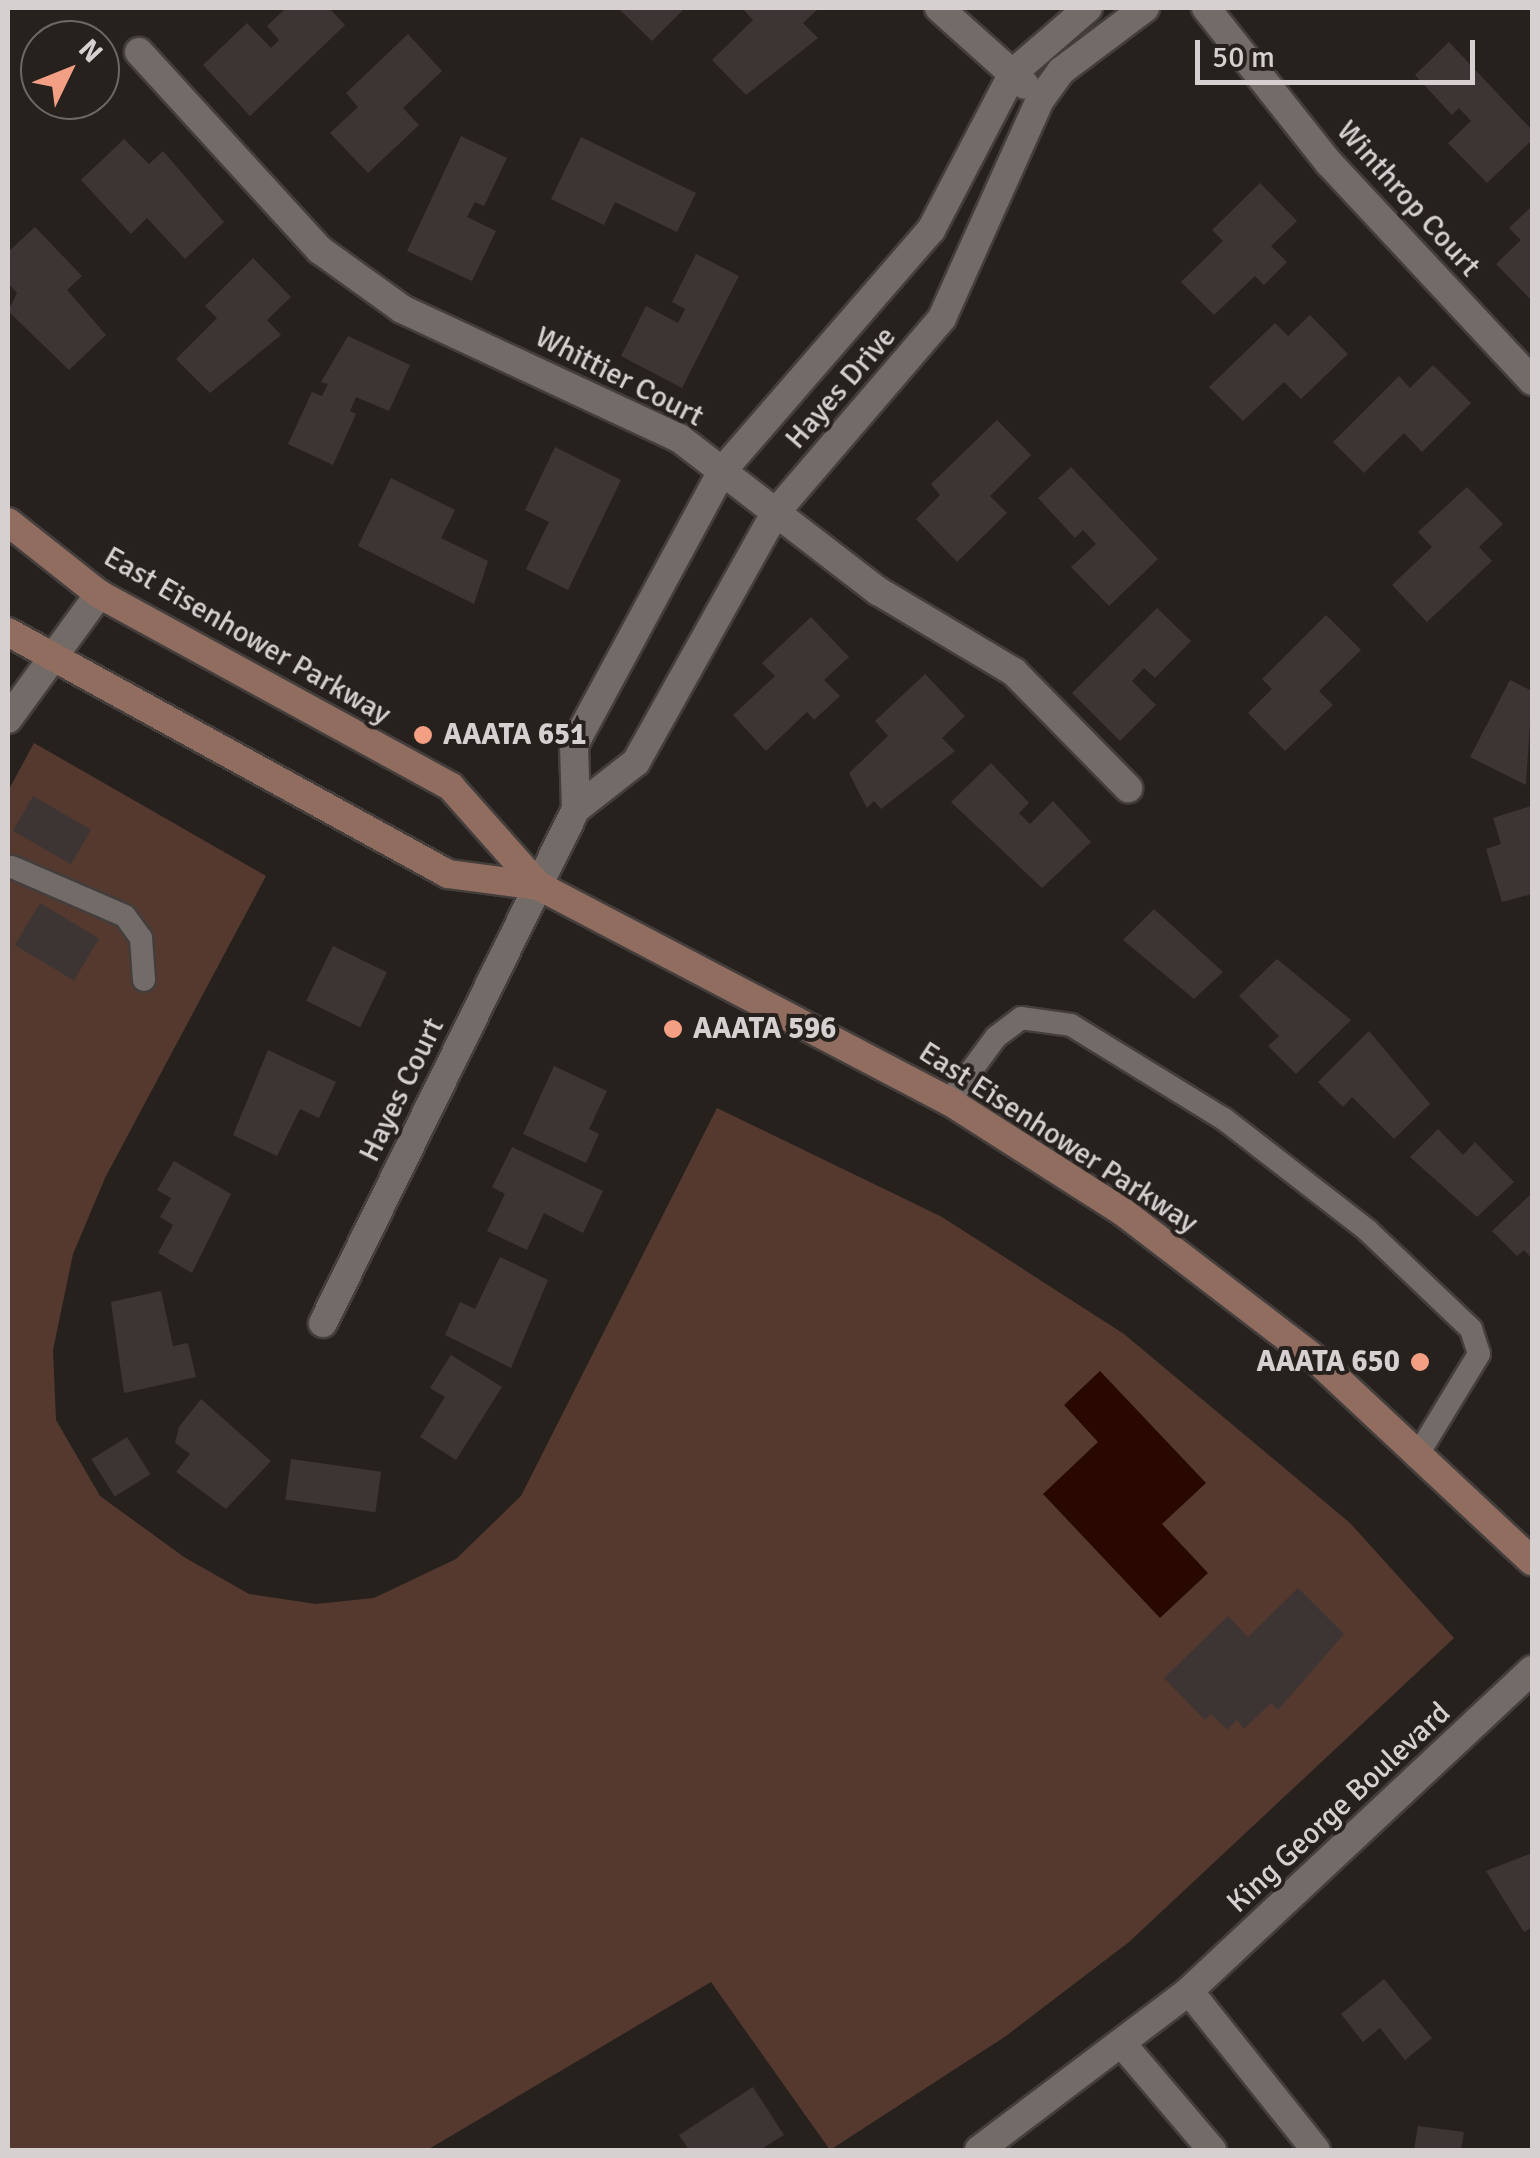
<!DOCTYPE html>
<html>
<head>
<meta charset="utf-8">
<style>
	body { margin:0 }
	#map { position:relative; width:1540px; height:2158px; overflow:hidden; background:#27211e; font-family:Signika,sans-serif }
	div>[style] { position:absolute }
	.green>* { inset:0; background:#55392f }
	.water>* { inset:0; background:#280801 }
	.building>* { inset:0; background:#3d3533; transform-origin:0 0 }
	.roads { filter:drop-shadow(2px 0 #433e3c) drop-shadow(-2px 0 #433e3c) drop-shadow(0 2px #433e3c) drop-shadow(0 -2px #433e3c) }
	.service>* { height:22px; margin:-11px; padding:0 11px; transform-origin:11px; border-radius:11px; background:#736b68 }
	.minor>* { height:28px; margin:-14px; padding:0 14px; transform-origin:14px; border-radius:14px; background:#736b68 }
	.secondary>* { height:28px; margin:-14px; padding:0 14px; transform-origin:14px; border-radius:14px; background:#916d60 }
	.dots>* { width:28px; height:28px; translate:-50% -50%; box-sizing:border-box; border:5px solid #27211e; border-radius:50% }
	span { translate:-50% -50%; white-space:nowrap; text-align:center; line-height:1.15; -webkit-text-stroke:8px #27211e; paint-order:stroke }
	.street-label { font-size:30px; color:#d6d1d0 }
	.poi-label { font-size:30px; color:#d6d1d0; font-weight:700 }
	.left { translate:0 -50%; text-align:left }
	.right { translate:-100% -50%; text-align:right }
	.frame { position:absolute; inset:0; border:10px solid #d6d1d0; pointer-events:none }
	.north { position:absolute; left:20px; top:20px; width:100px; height:100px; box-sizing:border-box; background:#27211e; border:2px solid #6d6765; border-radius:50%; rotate:47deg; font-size:28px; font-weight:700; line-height:40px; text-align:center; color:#d6d1d0 }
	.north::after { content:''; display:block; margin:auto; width:35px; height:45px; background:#f39f84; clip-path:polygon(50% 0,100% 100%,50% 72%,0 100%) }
	.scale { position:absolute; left:1195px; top:40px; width:280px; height:45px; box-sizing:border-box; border:5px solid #d6d1d0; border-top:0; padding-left:12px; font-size:30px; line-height:35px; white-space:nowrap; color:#d6d1d0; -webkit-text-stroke:8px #27211e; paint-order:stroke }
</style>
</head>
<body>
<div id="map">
	<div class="green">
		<div style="clip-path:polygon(34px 743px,266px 876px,105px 1178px,73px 1254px,53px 1350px,56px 1420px,100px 1496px,184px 1557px,249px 1594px,316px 1604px,374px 1598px,456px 1559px,521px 1496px,717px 1108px,942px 1217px,1124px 1334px,1350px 1523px,1454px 1638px,1129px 1942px,1006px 2036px,830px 2150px,711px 1982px,427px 2150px,8px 2150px,8px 791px)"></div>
	</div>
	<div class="water">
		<div style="clip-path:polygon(1100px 1371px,1206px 1483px,1162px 1524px,1208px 1573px,1160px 1618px,1043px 1494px,1098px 1442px,1064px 1405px)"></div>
	</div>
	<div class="building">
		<div style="clip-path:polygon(286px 8px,329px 8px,345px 25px,250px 116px,203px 65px,247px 23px,271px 48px,279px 40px,267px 26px)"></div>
		<div style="clip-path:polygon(618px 8px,685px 8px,652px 41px)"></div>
		<div style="clip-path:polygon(742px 8px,819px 8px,803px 23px,818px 38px,746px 95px,712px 60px,753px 20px)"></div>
		<div style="clip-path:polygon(408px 34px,442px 71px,403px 108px,419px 125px,368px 173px,330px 133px,358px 107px,346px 93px)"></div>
		<div style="clip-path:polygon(1449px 42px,1532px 130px,1532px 140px,1487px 183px,1448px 143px,1471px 121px,1459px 108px,1452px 115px,1415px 75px)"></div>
		<div style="clip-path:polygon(461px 136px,507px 158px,484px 206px,475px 202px,467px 217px,496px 231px,472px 281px,407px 251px)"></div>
		<div style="clip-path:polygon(581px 137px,696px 193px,677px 232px,615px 202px,604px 225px,551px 199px)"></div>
		<div style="clip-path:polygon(124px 139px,149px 164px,163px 151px,224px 222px,185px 259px,147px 218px,131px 234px,81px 180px)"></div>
		<div style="clip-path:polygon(1260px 183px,1297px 221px,1271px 246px,1287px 262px,1264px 285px,1255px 276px,1214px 315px,1181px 282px,1223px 241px,1212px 230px)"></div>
		<div style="clip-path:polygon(1532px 206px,1532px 301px,1496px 264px,1521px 240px,1509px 228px)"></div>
		<div style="clip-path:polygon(35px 227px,82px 276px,67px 290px,106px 335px,69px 370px,8px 311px,17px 293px,8px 283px,8px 252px)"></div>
		<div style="clip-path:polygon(696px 254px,739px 276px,682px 388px,621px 356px,646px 306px,678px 323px,685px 309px,672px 302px)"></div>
		<div style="clip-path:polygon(253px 258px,291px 297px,267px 320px,281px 335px,210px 393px,176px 359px,217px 318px,205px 306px)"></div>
		<div style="clip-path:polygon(1310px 315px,1348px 354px,1301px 399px,1284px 382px,1243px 421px,1209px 387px,1275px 323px,1288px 336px)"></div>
		<div style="clip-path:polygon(348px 336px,410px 365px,389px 411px,356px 397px,350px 411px,356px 414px,333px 465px,288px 444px,312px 392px,322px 396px,328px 384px,321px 382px)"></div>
		<div style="clip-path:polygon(1433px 365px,1471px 403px,1422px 452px,1404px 433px,1364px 473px,1333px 442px,1399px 376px,1410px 388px)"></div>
		<div style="clip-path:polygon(997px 420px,1031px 455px,990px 496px,1007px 513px,957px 562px,916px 519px,940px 495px,931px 484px)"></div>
		<div style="clip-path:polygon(555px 447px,621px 480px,568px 590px,526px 569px,549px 522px,525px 510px)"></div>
		<div style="clip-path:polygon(1071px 467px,1158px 559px,1109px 606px,1071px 567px,1096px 544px,1083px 530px,1075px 538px,1038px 498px)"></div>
		<div style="clip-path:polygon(391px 478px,455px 510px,441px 538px,488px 561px,474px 604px,358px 546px)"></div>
		<div style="clip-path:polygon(1467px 487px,1503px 524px,1479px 547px,1492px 561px,1427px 622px,1392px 585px,1432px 547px,1418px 532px)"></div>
		<div style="clip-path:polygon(1157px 608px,1191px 641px,1155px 678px,1144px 668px,1132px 681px,1156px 705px,1120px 741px,1072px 693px)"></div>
		<div style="clip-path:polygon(1326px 615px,1361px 650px,1319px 691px,1333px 705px,1285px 751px,1248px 713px,1272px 689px,1262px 679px)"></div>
		<div style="clip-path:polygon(811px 617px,849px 657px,824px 680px,840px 696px,814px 720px,807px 712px,766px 751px,733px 715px,775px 676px,762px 663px)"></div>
		<div style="clip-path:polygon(925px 674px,965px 716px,942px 738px,955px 751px,881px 809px,874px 801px,867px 808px,849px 773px,888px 736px,875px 721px)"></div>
		<div style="clip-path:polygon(1510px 680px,1532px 691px,1526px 785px,1470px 757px)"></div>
		<div style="clip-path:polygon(991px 763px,1029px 803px,1019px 813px,1030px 824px,1053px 801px,1091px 842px,1042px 888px,951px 802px)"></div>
		<div style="left:33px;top:796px;width:67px;height:40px;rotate:30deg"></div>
		<div style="clip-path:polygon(1531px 806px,1532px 894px,1502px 902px,1486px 849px,1501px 844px,1493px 818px)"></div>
		<div style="left:40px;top:903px;width:69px;height:49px;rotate:31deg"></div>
		<div style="clip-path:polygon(1154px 909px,1223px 972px,1194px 999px,1123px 940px)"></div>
		<div style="left:333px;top:946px;width:60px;height:61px;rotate:26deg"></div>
		<div style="clip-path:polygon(1277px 959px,1351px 1020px,1296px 1074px,1268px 1046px,1279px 1036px,1239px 996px)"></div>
		<div style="clip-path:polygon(1369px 1031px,1430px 1104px,1394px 1139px,1352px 1097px,1343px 1107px,1318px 1082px)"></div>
		<div style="clip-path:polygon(268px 1050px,336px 1082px,319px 1118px,300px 1109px,277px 1156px,233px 1135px)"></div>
		<div style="clip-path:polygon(554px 1066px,607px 1091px,589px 1129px,599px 1134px,586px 1163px,523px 1134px)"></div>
		<div style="clip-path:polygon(1438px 1129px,1463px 1155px,1475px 1142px,1514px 1182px,1477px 1217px,1410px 1157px)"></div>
		<div style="clip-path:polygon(512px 1147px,603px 1191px,583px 1233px,544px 1213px,527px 1250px,487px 1231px,505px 1194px,492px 1187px)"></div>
		<div style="clip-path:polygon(174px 1161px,231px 1194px,192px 1273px,158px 1253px,173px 1225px,160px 1217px,171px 1198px,157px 1190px)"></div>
		<div style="clip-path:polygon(1532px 1193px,1532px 1259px,1524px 1250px,1517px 1256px,1492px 1231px)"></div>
		<div style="clip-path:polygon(500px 1257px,548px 1280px,511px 1368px,445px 1335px,460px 1302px,475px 1309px)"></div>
		<div style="clip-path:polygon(161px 1291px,173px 1346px,188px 1343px,196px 1377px,124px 1393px,111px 1302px)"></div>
		<div style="clip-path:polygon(451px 1355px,502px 1387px,456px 1460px,420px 1437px,445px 1397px,430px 1388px)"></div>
		<div style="clip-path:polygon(201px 1399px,271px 1461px,226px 1509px,176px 1472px,190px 1454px,175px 1443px,179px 1427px)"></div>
		<div style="left:127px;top:1437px;width:44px;height:42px;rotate:58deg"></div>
		<div style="left:291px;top:1459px;width:91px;height:41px;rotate:8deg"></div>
		<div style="clip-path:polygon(1298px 1588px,1344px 1634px,1278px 1710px,1271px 1703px,1244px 1729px,1237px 1720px,1227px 1730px,1211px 1714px,1205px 1720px,1164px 1678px,1228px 1616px,1248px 1637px)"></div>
		<div style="clip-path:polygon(1532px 1853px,1532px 1927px,1524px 1932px,1486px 1871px)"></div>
		<div style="clip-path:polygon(1384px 1979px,1432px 2038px,1405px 2060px,1380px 2028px,1363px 2042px,1341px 2014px)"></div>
		<div style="clip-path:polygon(753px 2087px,784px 2135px,760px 2150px,689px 2150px,679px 2135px)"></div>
		<div style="clip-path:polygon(1418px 2126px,1464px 2132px,1461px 2150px,1414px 2150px)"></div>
	</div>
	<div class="roads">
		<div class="service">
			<div style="left:12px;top:867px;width:123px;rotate:23.4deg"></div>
			<div style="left:125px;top:916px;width:27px;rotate:54deg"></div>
			<div style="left:141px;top:938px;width:42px;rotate:85.9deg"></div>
			<div style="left:949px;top:1101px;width:79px;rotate:-53.7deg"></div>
			<div style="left:996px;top:1037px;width:31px;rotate:-37deg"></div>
			<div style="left:1021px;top:1018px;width:50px;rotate:8deg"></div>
			<div style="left:1071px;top:1025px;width:180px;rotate:31.6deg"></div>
			<div style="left:1224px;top:1119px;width:181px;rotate:37.8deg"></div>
			<div style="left:1367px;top:1230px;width:144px;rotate:43.6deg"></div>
			<div style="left:1471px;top:1329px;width:26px;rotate:72deg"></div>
			<div style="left:1479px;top:1354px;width:114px;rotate:121.3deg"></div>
		</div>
		<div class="minor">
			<div style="left:939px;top:8px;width:115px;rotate:41.8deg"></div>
			<div style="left:1206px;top:8px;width:198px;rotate:51.6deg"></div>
			<div style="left:1329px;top:163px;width:298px;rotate:47deg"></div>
			<div style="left:139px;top:52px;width:268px;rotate:47.6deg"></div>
			<div style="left:320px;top:250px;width:101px;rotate:35.7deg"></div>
			<div style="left:402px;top:309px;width:306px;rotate:25deg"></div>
			<div style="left:679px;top:438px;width:251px;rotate:37.6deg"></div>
			<div style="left:878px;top:591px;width:158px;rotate:30.8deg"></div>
			<div style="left:1014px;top:672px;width:163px;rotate:45.5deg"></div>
			<div style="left:8px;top:719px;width:155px;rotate:-53.9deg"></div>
			<div style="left:576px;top:809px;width:64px;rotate:-91.8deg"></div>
			<div style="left:574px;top:745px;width:311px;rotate:-61.6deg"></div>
			<div style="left:722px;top:471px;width:319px;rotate:-49.1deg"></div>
			<div style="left:931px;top:230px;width:177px;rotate:-62.4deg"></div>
			<div style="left:1013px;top:73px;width:99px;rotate:-40.9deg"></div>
			<div style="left:323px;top:1323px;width:573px;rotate:-63.79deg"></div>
			<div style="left:576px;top:809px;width:76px;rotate:-38.1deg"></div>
			<div style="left:636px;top:762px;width:287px;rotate:-60.8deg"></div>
			<div style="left:776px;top:512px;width:255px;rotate:-49.4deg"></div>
			<div style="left:942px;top:318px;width:239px;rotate:-65.8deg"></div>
			<div style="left:1040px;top:100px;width:36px;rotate:-54deg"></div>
			<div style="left:1061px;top:71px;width:105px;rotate:-36.9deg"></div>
			<div style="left:1189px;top:1991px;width:203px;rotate:51.4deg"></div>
			<div style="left:1123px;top:2045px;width:138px;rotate:49.7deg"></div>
			<div style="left:979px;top:2150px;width:263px;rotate:-37.1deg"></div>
			<div style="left:1189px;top:1991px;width:470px;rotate:-43.1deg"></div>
		</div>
		<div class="secondary">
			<div style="left:8px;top:522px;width:116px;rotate:38.4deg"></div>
			<div style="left:99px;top:594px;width:401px;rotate:28.7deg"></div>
			<div style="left:451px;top:787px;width:132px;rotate:48.4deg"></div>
			<div style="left:8px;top:632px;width:502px;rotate:28.81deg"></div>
			<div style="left:448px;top:874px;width:92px;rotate:7.5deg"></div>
			<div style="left:539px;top:886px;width:463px;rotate:27.7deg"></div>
			<div style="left:949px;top:1101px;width:206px;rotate:32.5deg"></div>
			<div style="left:1123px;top:1212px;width:245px;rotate:37.4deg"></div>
			<div style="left:1318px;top:1361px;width:293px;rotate:43.1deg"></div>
		</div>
	</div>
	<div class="dots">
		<div style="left:423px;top:735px;background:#f39f84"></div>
		<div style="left:673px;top:1029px;background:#f39f84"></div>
		<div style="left:1420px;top:1362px;background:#f39f84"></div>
	</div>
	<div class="street-label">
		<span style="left:1408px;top:199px;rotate:48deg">Winthrop Court</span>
		<span style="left:619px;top:377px;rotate:27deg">Whittier Court</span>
		<span style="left:841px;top:388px;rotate:-49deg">Hayes Drive</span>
		<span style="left:247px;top:636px;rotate:30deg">East Eisenhower Parkway</span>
		<span style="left:402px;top:1090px;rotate:-64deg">Hayes Court</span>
		<span style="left:1058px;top:1138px;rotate:33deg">East Eisenhower Parkway</span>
		<span style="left:1339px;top:1808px;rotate:-43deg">King George Boulevard</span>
	</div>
	<div class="poi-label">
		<span class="left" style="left:443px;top:735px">AAATA 651</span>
		<span class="left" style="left:693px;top:1029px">AAATA 596</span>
		<span class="right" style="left:1400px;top:1362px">AAATA 650</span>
	</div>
	<div class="frame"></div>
	<div class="north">N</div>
	<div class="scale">50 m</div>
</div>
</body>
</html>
